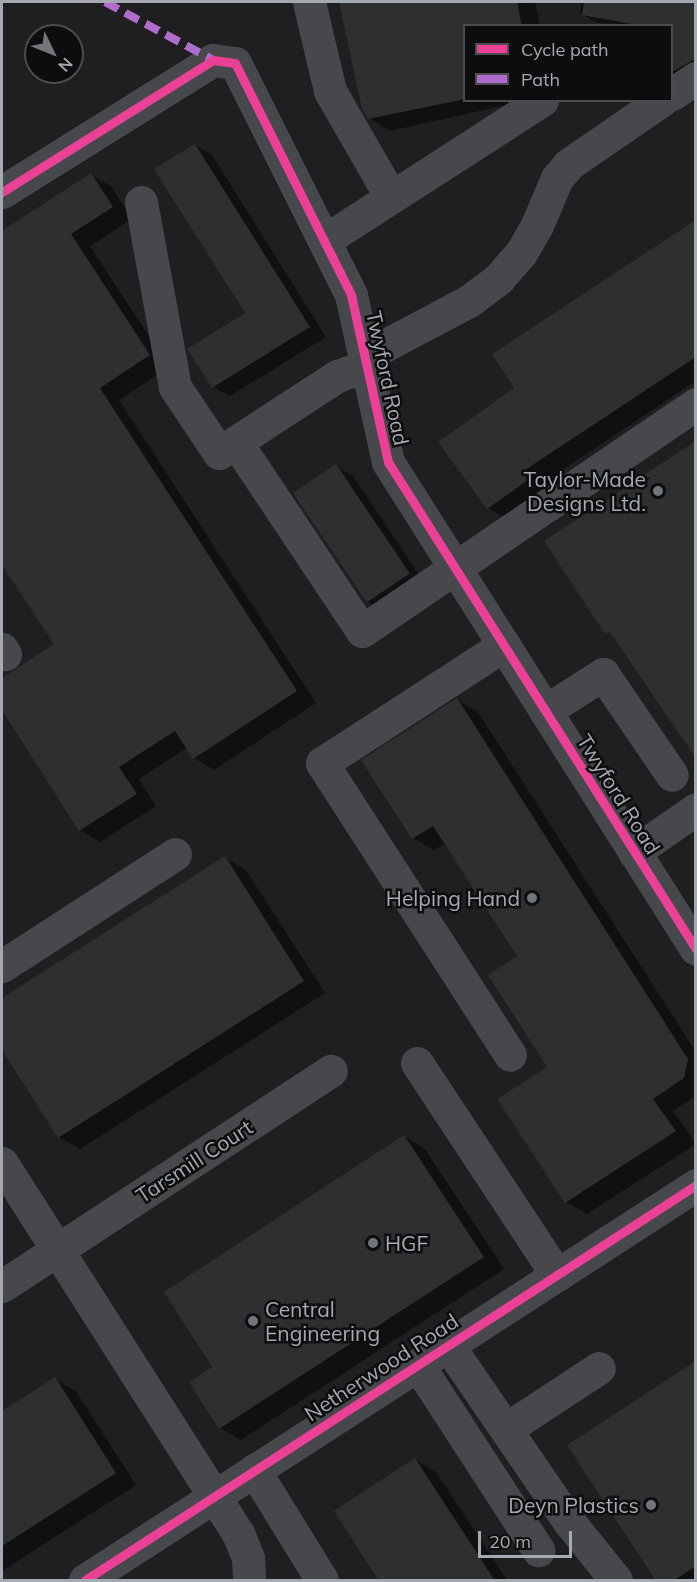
<!DOCTYPE html>
<html>
<head>
<meta charset="utf-8">
<style>
	body { margin:0 }
	#map { position:relative; width:697px; height:1582px; overflow:hidden; background:#121213; font-family:Mulish,sans-serif }
	div>[style] { position:absolute }
	.built>* { inset:0; background:#1f1f21 }
	.shadow>* { inset:0; background:#0007 }
	.building>* { inset:0; background:#2e2f30; transform-origin:0 0 }
	.minor>* { height:33px; margin:-16.5px; padding:0 16.5px; transform-origin:16.5px; border-radius:16.5px; background:#47484b }
	.quiet>* { height:8px; margin-top:-4px; transform-origin:0; background:repeating-linear-gradient(90deg,#b06ccc 0 15px,transparent 0 23px) }
	.cycleway>* { height:9px; margin:-4.5px; padding:0 4.5px; transform-origin:4.5px; border-radius:4.5px; background:#ea4096 }
	.dots>* { width:16px; height:16px; translate:-50% -50%; box-sizing:border-box; border:3px solid #0d0d0e; border-radius:50% }
	span { translate:-50% -50%; white-space:nowrap; text-align:center; line-height:1.15; -webkit-text-stroke:5px #0d0d0e; paint-order:stroke }
	.street-label { font-size:21px; color:#a5aab2 }
	.poi-label { font-size:21px; color:#a5aab2 }
	.right { translate:-100% -50%; text-align:right }
	.left { translate:0 -50%; text-align:left }
	.frame { position:absolute; inset:0; border:3px solid #a5aab2; pointer-events:none }
	.legend { position:absolute; left:463px; top:24px; width:210px; height:78px; box-sizing:border-box; background:#0d0d0e; border:2px solid #4a4c50; margin:0; padding:8px 10px; list-style:none; font-size:18px; color:#a5aab2 }
	.legend li { display:flex; align-items:center; gap:12px; height:30px }
	.legend b { width:30px; border:2px solid #4a4c50 }
	.north { position:absolute; left:24px; top:24px; width:60px; height:60px; box-sizing:border-box; background:#0d0d0e; border:2px solid #4a4c50; border-radius:50%; rotate:133deg; font-size:16px; font-weight:700; line-height:24px; text-align:center; color:#a5aab2 }
	.north::after { content:''; display:block; margin:auto; width:21px; height:27px; background:#72757a; clip-path:polygon(50% 0,100% 100%,50% 72%,0 100%) }
	.scale { position:absolute; left:478px; top:1531px; width:94px; height:27px; box-sizing:border-box; border:3px solid #a5aab2; border-top:0; padding-left:8px; font-size:18px; line-height:21px; white-space:nowrap; color:#a5aab2; -webkit-text-stroke:4px #0d0d0e; paint-order:stroke }
</style>
</head>
<body>
<div id="map">
	<div class="built">
		<div style="clip-path:polygon(evenodd,2px 2px,695px 2px,695px 1580px,2px 1580px,2px 2px,464px 26px,672px 26px,672px 100px,464px 100px,464px 26px,2px 2px,36px 36px,72px 36px,72px 72px,36px 72px,36px 36px)"></div>
	</div>
	<div class="shadow">
		<div style="clip-path:polygon(355px 2px,535px 2px,540px 26px,464px 26px,464px 100px,529px 100px,390px 131px,369px 118px,342px 4px)"></div>
		<div style="clip-path:polygon(582px 2px,696px 2px,696px 73px,681px 78px,672px 73px,672px 26px,597px 23px,580px 13px)"></div>
		<div style="clip-path:polygon(195px 145px,212px 155px,326px 337px,230px 396px,213px 387px,247px 313px)"></div>
		<div style="clip-path:polygon(91px 175px,111px 186px,132px 219px,90px 246px,169px 367px,119px 400px,316px 703px,214px 770px,194px 758px,187px 748px,139px 779px,156px 806px,100px 842px,80px 830px,2px 707px,2px 680px,56px 645px,2px 562px,2px 233px)"></div>
		<div style="clip-path:polygon(696px 222px,696px 381px,541px 484px,547px 492px,508px 520px,488px 508px)"></div>
		<div style="clip-path:polygon(336px 466px,353px 476px,425px 584px,384px 611px,367px 601px)"></div>
		<div style="clip-path:polygon(457px 700px,478px 712px,696px 1052px,696px 1096px,673px 1111px,696px 1144px,587px 1214px,566px 1202px,549px 1067px,519px 957px,446px 843px,434px 850px,413px 838px)"></div>
		<div style="clip-path:polygon(225px 858px,246px 870px,325px 993px,80px 1149px,59px 1137px,2px 1048px,2px 1000px)"></div>
		<div style="clip-path:polygon(404px 1136px,425px 1149px,504px 1269px,241px 1440px,220px 1428px,214px 1368px)"></div>
		<div style="clip-path:polygon(696px 1363px,696px 1580px,657px 1580px)"></div>
		<div style="clip-path:polygon(55px 1379px,76px 1391px,136px 1485px,2px 1571px,2px 1413px)"></div>
		<div style="clip-path:polygon(415px 1460px,436px 1472px,507px 1580px,381px 1580px)"></div>
	</div>
	<div class="building">
		<div style="clip-path:polygon(339px 2px,517px 2px,522px 26px,465px 26px,465px 99px,368px 119px,362px 109px)"></div>
		<div style="clip-path:polygon(584px 2px,696px 2px,695px 59px,672px 72px,672px 26px,643px 26px,582px 15px)"></div>
		<div style="clip-path:polygon(195px 144px,310px 327px,212px 388px,187px 349px,245px 313px,154px 169px)"></div>
		<div style="clip-path:polygon(91px 173px,113px 207px,71px 234px,150px 355px,100px 388px,297px 691px,193px 759px,175px 731px,119px 767px,137px 794px,79px 831px,2px 710px,2px 678px,54px 644px,2px 565px,2px 231px)"></div>
		<div style="clip-path:polygon(696px 220px,696px 357px,522px 472px,528px 480px,487px 509px,438px 442px,514px 388px,492px 354px)"></div>
		<div style="clip-path:polygon(696px 441px,696px 758px,609px 631px,605px 634px,544px 541px)"></div>
		<div style="left:336px;top:464px;width:132px;height:52px;rotate:56deg"></div>
		<div style="clip-path:polygon(457px 698px,688px 1059px,684px 1078px,653px 1099px,676px 1131px,565px 1203px,497px 1099px,547px 1067px,488px 975px,517px 956px,433px 826px,412px 839px,361px 760px)"></div>
		<div style="clip-path:polygon(225px 856px,304px 981px,58px 1138px,2px 1050px,2px 998px)"></div>
		<div style="clip-path:polygon(404px 1135px,484px 1257px,219px 1429px,189px 1382px,212px 1367px,164px 1292px)"></div>
		<div style="clip-path:polygon(696px 1361px,696px 1566px,673px 1581px,656px 1581px,567px 1445px)"></div>
		<div style="clip-path:polygon(55px 1377px,116px 1473px,2px 1546px,2px 1411px)"></div>
		<div style="clip-path:polygon(415px 1458px,495px 1581px,379px 1581px,334px 1511px)"></div>
	</div>
	<div class="minor">
		<div style="left:309px;top:2px;width:91px;rotate:76.7deg"></div>
		<div style="left:330px;top:91px;width:122px;rotate:60.1deg"></div>
		<div style="left:672px;top:94px;width:29px;rotate:-34deg"></div>
		<div style="left:2px;top:192px;width:249px;rotate:-32deg"></div>
		<div style="left:213px;top:60px;width:22px;rotate:8deg"></div>
		<div style="left:235px;top:63px;width:259px;rotate:63.4deg"></div>
		<div style="left:351px;top:295px;width:171px;rotate:77.5deg"></div>
		<div style="left:388px;top:462px;width:576px;rotate:57.69deg"></div>
		<div style="left:141px;top:202px;width:188px;rotate:79.6deg"></div>
		<div style="left:175px;top:387px;width:79px;rotate:56.3deg"></div>
		<div style="left:219px;top:453px;width:141px;rotate:-33.1deg"></div>
		<div style="left:337px;top:376px;width:34px;rotate:-19deg"></div>
		<div style="left:325px;top:240px;width:258px;rotate:-32.8deg"></div>
		<div style="left:367px;top:355px;width:115px;rotate:-27.9deg"></div>
		<div style="left:469px;top:301px;width:38px;rotate:-37deg"></div>
		<div style="left:499px;top:278px;width:33px;rotate:-49deg"></div>
		<div style="left:521px;top:253px;width:32px;rotate:-60deg"></div>
		<div style="left:537px;top:225px;width:51px;rotate:-66.9deg"></div>
		<div style="left:557px;top:178px;width:18px;rotate:-49deg"></div>
		<div style="left:569px;top:164px;width:113px;rotate:-34.5deg"></div>
		<div style="left:236px;top:442px;width:227px;rotate:56.3deg"></div>
		<div style="left:362px;top:631px;width:404px;rotate:-34.2deg"></div>
		<div style="left:504px;top:645px;width:217px;rotate:147deg"></div>
		<div style="left:322px;top:763px;width:347px;rotate:57.2deg"></div>
		<div style="left:2px;top:649px;width:6px;rotate:59deg"></div>
		<div style="left:545px;top:711px;width:69px;rotate:-32.5deg"></div>
		<div style="left:603px;top:674px;width:122px;rotate:55.7deg"></div>
		<div style="left:634px;top:852px;width:75px;rotate:-34.7deg"></div>
		<div style="left:2px;top:966px;width:206px;rotate:-32.9deg"></div>
		<div style="left:417px;top:1063px;width:254px;rotate:56.6deg"></div>
		<div style="left:2px;top:1163px;width:439px;rotate:57.5deg"></div>
		<div style="left:238px;top:1533px;width:27px;rotate:68deg"></div>
		<div style="left:248px;top:1558px;width:22px;rotate:87deg"></div>
		<div style="left:2px;top:1286px;width:393px;rotate:-33.2deg"></div>
		<div style="left:448px;top:1345px;width:216px;rotate:55.6deg"></div>
		<div style="left:570px;top:1523px;width:73px;rotate:51.1deg"></div>
		<div style="left:418px;top:1365px;width:221px;rotate:57deg"></div>
		<div style="left:506px;top:1429px;width:111px;rotate:-33.3deg"></div>
		<div style="left:254px;top:1470px;width:129px;rotate:58.3deg"></div>
		<div style="left:85px;top:1580px;width:728px;rotate:-32.88deg"></div>
	</div>
	<div class="quiet">
		<div style="left:105px;top:2px;width:123px;rotate:28.2deg"></div>
	</div>
	<div class="cycleway">
		<div style="left:2px;top:192px;width:249px;rotate:-32deg"></div>
		<div style="left:213px;top:60px;width:22px;rotate:8deg"></div>
		<div style="left:235px;top:63px;width:259px;rotate:63.4deg"></div>
		<div style="left:351px;top:295px;width:171px;rotate:77.5deg"></div>
		<div style="left:388px;top:462px;width:576px;rotate:57.69deg"></div>
		<div style="left:85px;top:1580px;width:728px;rotate:-32.88deg"></div>
	</div>
	<div class="dots">
		<div style="left:658px;top:491px;background:#72757a"></div>
		<div style="left:532px;top:898px;background:#72757a"></div>
		<div style="left:373px;top:1243px;background:#72757a"></div>
		<div style="left:253px;top:1321px;background:#72757a"></div>
		<div style="left:651px;top:1505px;background:#72757a"></div>
	</div>
	<div class="street-label">
		<span style="left:388px;top:378px;rotate:78deg">Twyford Road</span>
		<span style="left:619px;top:794px;rotate:58deg">Twyford Road</span>
		<span style="left:194px;top:1161px;rotate:-33deg">Tarsmill Court</span>
		<span style="left:381px;top:1367px;rotate:-33deg">Netherwood Road</span>
	</div>
	<div class="poi-label">
		<span class="right" style="left:646px;top:491px">Taylor-Made<br>Designs Ltd.</span>
		<span class="right" style="left:520px;top:898px">Helping Hand</span>
		<span class="left" style="left:385px;top:1243px">HGF</span>
		<span class="left" style="left:265px;top:1321px">Central<br>Engineering</span>
		<span class="right" style="left:639px;top:1505px">Deyn Plastics</span>
	</div>
	<div class="frame"></div>
	<ul class="legend">
	<li><b style="height:8px;background:#ea4096"></b>Cycle path</li>
	<li><b style="height:8px;background:#b06ccc"></b>Path</li>
	</ul>
	<div class="north">N</div>
	<div class="scale">20 m</div>
</div>
</body>
</html>
